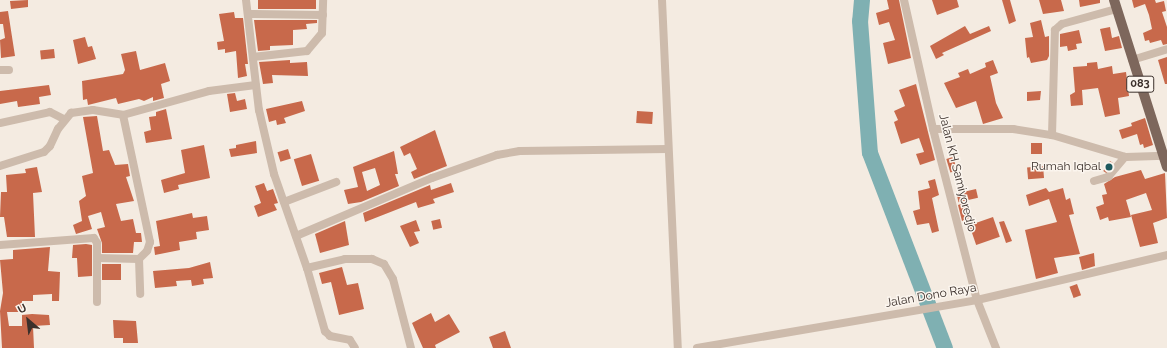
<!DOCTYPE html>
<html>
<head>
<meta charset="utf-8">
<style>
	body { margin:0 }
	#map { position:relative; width:1167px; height:348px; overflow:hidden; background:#f4ebe1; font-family:Raleway,sans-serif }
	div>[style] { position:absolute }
	.river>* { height:16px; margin:-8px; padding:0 8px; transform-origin:8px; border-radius:8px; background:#7fb0b2 }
	.building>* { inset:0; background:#c8694b; transform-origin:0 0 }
	.minor>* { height:8px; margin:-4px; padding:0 4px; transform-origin:4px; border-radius:4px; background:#cdbbac }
	.primary>* { height:10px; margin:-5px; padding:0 5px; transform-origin:5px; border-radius:5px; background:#7d675c }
	.dots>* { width:11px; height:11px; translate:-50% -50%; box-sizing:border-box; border:2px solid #fbf5ee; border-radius:50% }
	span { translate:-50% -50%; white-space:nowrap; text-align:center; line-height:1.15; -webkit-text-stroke:3px #fbf5ee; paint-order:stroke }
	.shield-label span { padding:1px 3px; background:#fbf5ee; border:1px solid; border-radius:3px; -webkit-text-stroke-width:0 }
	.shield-label { font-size:11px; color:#3b302b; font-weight:700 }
	.poi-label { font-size:12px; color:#3b302b }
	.right { translate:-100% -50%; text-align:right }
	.street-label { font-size:12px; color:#3b302b }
	.north { position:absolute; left:8px; top:300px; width:40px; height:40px; -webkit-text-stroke:3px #fbf5ee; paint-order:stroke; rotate:332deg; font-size:11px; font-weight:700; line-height:16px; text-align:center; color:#3b302b }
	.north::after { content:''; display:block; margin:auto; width:14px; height:18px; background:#3b302b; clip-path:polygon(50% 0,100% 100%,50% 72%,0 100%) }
</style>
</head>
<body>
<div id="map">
	<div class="river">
		<div style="left:862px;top:0;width:21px;rotate:95deg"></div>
		<div style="left:860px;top:21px;width:132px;rotate:85.7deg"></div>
		<div style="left:870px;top:153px;width:209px;rotate:69deg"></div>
	</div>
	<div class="building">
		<div style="clip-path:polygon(28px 0,28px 7px,11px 9px,10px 1px)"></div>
		<div style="left:258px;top:0;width:58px;height:9px"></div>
		<div style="clip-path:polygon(887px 0,899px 0,911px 58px,888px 64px,883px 43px,895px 40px,889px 22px,879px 25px,876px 13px,889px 9px)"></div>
		<div style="clip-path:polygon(932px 0,957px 0,959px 7px,937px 15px)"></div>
		<div style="clip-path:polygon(1002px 0,1010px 0,1016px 21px,1009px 24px)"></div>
		<div style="clip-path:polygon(1039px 0,1061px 0,1064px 11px,1043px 14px)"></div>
		<div style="clip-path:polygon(1079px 0,1100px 0,1100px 3px,1080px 7px)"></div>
		<div style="clip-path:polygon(1132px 0,1155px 0,1156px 3px,1164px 1px,1166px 11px,1162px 12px,1167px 27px,1167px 44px,1163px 45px,1161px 40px,1150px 43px,1149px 40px,1145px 41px,1143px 33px,1152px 29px,1149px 15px,1145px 4px,1134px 8px)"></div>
		<div style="clip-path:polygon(8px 11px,15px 56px,1px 58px,0 40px,5px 38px,3px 24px,0 24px,0 12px)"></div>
		<div style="clip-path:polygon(234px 12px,235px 18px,243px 18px,248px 64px,245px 64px,247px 76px,238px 78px,236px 51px,225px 53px,225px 49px,218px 50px,217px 42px,224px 41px,219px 14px)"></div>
		<div style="clip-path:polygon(254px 20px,317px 20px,317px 23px,306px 24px,307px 29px,293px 30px,293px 45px,270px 46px,270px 50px,258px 51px)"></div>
		<div style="clip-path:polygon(1041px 20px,1045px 37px,1049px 36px,1049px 56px,1047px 60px,1031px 63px,1029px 57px,1027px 58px,1025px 38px,1033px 37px,1030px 23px)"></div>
		<div style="clip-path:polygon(965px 26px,970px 34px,989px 26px,991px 31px,942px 53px,944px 55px,936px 59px,930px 46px)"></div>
		<div style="clip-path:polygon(1110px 27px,1112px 38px,1119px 36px,1122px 48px,1105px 51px,1100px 29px)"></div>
		<div style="clip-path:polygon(1079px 30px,1082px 43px,1076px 44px,1077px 49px,1068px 51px,1067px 46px,1060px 47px,1060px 34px)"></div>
		<div style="clip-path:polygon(85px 37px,88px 47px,92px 46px,96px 59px,78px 64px,73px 40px)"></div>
		<div style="left:54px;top:49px;width:9px;height:14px;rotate:84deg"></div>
		<div style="clip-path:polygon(136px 51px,140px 70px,165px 63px,170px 81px,161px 84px,164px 98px,153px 101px,153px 97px,144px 101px,139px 99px,118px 104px,116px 98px,88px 105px,87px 99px,83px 100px,82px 81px,123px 74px,125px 70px,121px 54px)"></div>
		<div style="clip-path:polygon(1167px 57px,1167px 84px,1165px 84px,1158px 60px)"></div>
		<div style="clip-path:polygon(290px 60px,290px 63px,307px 62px,308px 76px,272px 75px,273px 83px,263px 84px,259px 62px)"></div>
		<div style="clip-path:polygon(993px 60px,998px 73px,990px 76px,996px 103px,1003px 118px,983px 124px,976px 101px,956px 108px,944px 83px,960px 77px,958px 73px,968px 69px,970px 74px,986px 67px,985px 63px)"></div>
		<div style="clip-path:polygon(1097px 62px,1098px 69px,1112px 66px,1113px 74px,1126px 72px,1129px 96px,1118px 98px,1120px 114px,1105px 117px,1098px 88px,1082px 90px,1083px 105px,1071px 106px,1070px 95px,1075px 92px,1073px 67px,1087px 66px,1087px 63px)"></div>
		<div style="clip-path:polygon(916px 84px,935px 160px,920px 165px,916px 154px,924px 152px,919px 138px,901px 144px,894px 122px,898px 120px,894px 111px,905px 106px,899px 90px)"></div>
		<div style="clip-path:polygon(49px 85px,51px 95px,39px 97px,40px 104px,18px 107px,17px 101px,0 104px,0 91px)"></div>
		<div style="clip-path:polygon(1041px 91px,1040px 100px,1027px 101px,1027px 92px)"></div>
		<div style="clip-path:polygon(235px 93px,237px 101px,245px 99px,247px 109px,230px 112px,227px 94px)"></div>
		<div style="clip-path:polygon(302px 101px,305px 111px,284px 118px,286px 123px,277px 125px,276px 120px,269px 122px,266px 109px)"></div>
		<div style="clip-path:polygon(166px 109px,172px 139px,146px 143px,144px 132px,151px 130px,149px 117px,156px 116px,156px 112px)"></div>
		<div style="left:637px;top:111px;width:16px;height:12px;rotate:4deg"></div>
		<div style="clip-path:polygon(97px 116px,103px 151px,109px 150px,115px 165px,128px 164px,130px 176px,126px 177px,134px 201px,116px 204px,121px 221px,133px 219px,136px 233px,141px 233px,142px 242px,134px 242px,133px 253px,102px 253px,102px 243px,97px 229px,105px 227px,101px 212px,88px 216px,92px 229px,76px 234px,73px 225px,82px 221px,79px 201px,86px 196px,82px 176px,93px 173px,83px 117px)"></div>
		<div style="clip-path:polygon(1145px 118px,1153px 145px,1144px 148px,1143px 144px,1140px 145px,1137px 134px,1122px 139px,1119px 130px,1132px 126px,1131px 123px)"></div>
		<div style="clip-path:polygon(435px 130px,447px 166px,414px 179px,411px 172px,417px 169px,410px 153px,404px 156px,400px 147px)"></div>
		<div style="clip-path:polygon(256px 141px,257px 153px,231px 157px,229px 149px,236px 148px,236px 145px)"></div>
		<div style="left:1042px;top:143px;width:11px;height:11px;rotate:90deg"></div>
		<div style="clip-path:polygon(204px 145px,210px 178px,178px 185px,179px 189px,164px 193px,161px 180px,185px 173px,181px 150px)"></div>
		<div style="left:288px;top:149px;width:10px;height:11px;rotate:73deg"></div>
		<div style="clip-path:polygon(evenodd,394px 151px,398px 174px,395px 174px,399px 186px,361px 202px,348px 204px,344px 190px,358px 187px,353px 167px,394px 151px,375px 168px,380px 185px,367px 191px,362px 172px,375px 168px)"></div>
		<div style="left:311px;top:154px;width:28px;height:18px;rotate:73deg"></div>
		<div style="left:953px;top:157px;width:14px;height:7px;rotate:73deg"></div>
		<div style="left:1110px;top:161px;width:4px;height:12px;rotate:34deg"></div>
		<div style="left:1043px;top:166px;width:12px;height:16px;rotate:85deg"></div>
		<div style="clip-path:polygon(37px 167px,42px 192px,33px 193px,35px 237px,7px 237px,4px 217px,0 217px,1px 192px,7px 192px,6px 175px,26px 173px,25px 169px)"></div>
		<div style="clip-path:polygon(1141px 170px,1145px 179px,1165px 173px,1167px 218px,1153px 223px,1158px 243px,1140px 247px,1131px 215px,1152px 210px,1146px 193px,1126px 200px,1131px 217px,1109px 221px,1108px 217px,1100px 220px,1096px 207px,1104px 204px,1102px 195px,1107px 194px,1104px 184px,1115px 177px)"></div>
		<div style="clip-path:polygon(935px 179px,939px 195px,932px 198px,939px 231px,932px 233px,929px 223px,917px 225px,913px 211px,920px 209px,918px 191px,930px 188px,928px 181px)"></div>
		<div style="clip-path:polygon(264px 183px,267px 191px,273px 189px,278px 203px,274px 204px,277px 210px,258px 217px,254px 206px,261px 203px,255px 186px)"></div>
		<div style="clip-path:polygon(451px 183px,454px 192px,433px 199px,435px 203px,418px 208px,416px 202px,365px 222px,363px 213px,430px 185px,431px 190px)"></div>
		<div style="clip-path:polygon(1046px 188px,1049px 192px,1063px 188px,1066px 200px,1070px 198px,1074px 214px,1069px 215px,1080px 254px,1054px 258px,1058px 273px,1036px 279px,1025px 230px,1057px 222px,1049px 199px,1029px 206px,1026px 195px)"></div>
		<div style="left:976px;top:189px;width:9px;height:20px;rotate:77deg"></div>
		<div style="clip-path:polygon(964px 203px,969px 218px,962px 221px,958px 205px)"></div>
		<div style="clip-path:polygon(192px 213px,193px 218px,207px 216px,209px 230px,196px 232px,197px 239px,179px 242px,180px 250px,155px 255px,154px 247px,160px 246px,156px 221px)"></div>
		<div style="left:993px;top:217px;width:21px;height:25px;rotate:71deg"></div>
		<div style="left:440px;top:219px;width:9px;height:9px;rotate:77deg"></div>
		<div style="clip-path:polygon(416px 220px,420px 231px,414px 232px,419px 243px,410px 247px,400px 226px)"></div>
		<div style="clip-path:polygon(345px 221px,349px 245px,320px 253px,315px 234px)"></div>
		<div style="clip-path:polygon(1004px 221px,1012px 241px,1006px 243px,999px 222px)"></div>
		<div style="clip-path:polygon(86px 244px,92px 245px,92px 276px,78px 277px,77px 258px,72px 258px,73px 245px)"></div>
		<div style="clip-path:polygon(50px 247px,48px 271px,60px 272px,59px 301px,52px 301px,52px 294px,33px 295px,33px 301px,22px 301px,22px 312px,7px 312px,9px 326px,22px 326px,22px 315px,32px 314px,49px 315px,50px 325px,33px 326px,34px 348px,2px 348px,0 311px,3px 293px,0 260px,13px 259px,13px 250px)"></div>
		<div style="clip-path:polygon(1094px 253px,1095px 266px,1082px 270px,1079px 257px)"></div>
		<div style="clip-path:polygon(210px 262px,213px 278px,203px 279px,204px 284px,192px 286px,191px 280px,176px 281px,177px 286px,155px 288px,153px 271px,189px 268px)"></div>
		<div style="left:102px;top:264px;width:19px;height:16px"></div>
		<div style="clip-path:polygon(342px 267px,347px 285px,358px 283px,364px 309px,339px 315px,331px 282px,322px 284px,319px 273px)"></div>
		<div style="left:1077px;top:284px;width:12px;height:8px;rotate:70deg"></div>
		<div style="clip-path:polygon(431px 313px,435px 322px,449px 314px,460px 332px,435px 345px,436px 348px,423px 348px,412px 323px)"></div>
		<div style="clip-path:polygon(113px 320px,136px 321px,138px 343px,123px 343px,123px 338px,114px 338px)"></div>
		<div style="clip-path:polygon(505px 331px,511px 348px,493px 348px,489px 337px)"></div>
	</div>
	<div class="minor">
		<div style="left:246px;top:0;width:111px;rotate:83.3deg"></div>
		<div style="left:259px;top:110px;width:66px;rotate:76.8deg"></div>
		<div style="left:274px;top:174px;width:100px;rotate:70.7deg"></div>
		<div style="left:307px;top:268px;width:66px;rotate:74.1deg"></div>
		<div style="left:325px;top:331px;width:7px;rotate:45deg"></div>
		<div style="left:330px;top:336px;width:20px;rotate:11deg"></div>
		<div style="left:350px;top:340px;width:9px;rotate:58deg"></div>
		<div style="left:662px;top:0;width:348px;rotate:87.4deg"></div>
		<div style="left:904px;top:0;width:132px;rotate:77.3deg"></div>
		<div style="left:933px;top:129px;width:177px;rotate:75.6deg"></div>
		<div style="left:977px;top:300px;width:52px;rotate:68.4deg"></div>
		<div style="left:248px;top:14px;width:75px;rotate:0.8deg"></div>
		<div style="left:253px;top:57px;width:54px;rotate:-6.3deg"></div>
		<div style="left:307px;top:51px;width:23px;rotate:-50deg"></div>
		<div style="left:322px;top:33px;width:33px;rotate:-88deg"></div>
		<div style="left:1132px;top:60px;width:37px;rotate:-17deg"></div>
		<div style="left:0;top:70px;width:9px"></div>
		<div style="left:123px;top:115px;width:89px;rotate:-15.6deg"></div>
		<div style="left:209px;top:91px;width:47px;rotate:-7.3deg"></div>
		<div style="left:0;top:123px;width:51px;rotate:-12.4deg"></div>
		<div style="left:50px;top:112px;width:16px;rotate:27deg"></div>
		<div style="left:933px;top:129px;width:80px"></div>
		<div style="left:1013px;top:129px;width:39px;rotate:9deg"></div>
		<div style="left:1052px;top:135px;width:77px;rotate:16.6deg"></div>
		<div style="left:1126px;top:157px;width:38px;rotate:-2deg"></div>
		<div style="left:1052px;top:135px;width:105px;rotate:-88.4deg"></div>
		<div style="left:1055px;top:30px;width:9px;rotate:-41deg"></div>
		<div style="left:1062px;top:24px;width:56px;rotate:-15.5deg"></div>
		<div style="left:0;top:166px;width:46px;rotate:-17.7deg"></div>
		<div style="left:44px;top:152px;width:8px;rotate:-45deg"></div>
		<div style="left:50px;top:146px;width:19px;rotate:-65deg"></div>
		<div style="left:58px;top:129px;width:21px;rotate:-51deg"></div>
		<div style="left:71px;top:113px;width:22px;rotate:-8deg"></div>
		<div style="left:93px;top:110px;width:30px;rotate:9deg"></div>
		<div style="left:123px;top:115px;width:130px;rotate:78deg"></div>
		<div style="left:150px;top:242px;width:9px;rotate:108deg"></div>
		<div style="left:147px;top:251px;width:11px;rotate:135deg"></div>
		<div style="left:139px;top:259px;width:35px;rotate:88deg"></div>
		<div style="left:1094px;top:181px;width:15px;rotate:-16deg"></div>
		<div style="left:1108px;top:177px;width:26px;rotate:-50deg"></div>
		<div style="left:284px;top:202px;width:56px;rotate:-21deg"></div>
		<div style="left:296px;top:236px;width:148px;rotate:-23.1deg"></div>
		<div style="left:432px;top:178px;width:69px;rotate:-19.5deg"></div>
		<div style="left:497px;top:155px;width:23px;rotate:-10deg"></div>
		<div style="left:520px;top:151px;width:148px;rotate:-0.8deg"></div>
		<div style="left:0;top:245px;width:94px;rotate:-4.3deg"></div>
		<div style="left:94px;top:238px;width:6px;rotate:59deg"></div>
		<div style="left:97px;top:243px;width:59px;rotate:90deg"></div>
		<div style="left:97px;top:258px;width:42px;rotate:1.4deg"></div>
		<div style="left:307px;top:268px;width:39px;rotate:-13deg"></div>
		<div style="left:345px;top:259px;width:27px"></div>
		<div style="left:372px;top:259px;width:13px;rotate:23deg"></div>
		<div style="left:384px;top:264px;width:17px;rotate:59deg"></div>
		<div style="left:393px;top:279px;width:71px;rotate:75.4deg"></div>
		<div style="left:697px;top:348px;width:284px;rotate:-9.7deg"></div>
		<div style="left:977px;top:300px;width:195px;rotate:-13.3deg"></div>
	</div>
	<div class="primary">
		<div style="left:1114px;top:0;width:175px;rotate:72.4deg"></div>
	</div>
	<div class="dots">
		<div style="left:1109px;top:167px;background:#1f5a5e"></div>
	</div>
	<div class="shield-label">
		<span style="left:1140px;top:84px">083</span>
	</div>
	<div class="poi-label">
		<span class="right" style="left:1101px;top:167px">Rumah Iqbal</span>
	</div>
	<div class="street-label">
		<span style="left:957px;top:173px;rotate:76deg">Jalan KH Samiyoredjo</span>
		<span style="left:931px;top:296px;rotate:-10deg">Jalan Dono Raya</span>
	</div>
	<div class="north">U</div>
</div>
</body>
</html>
